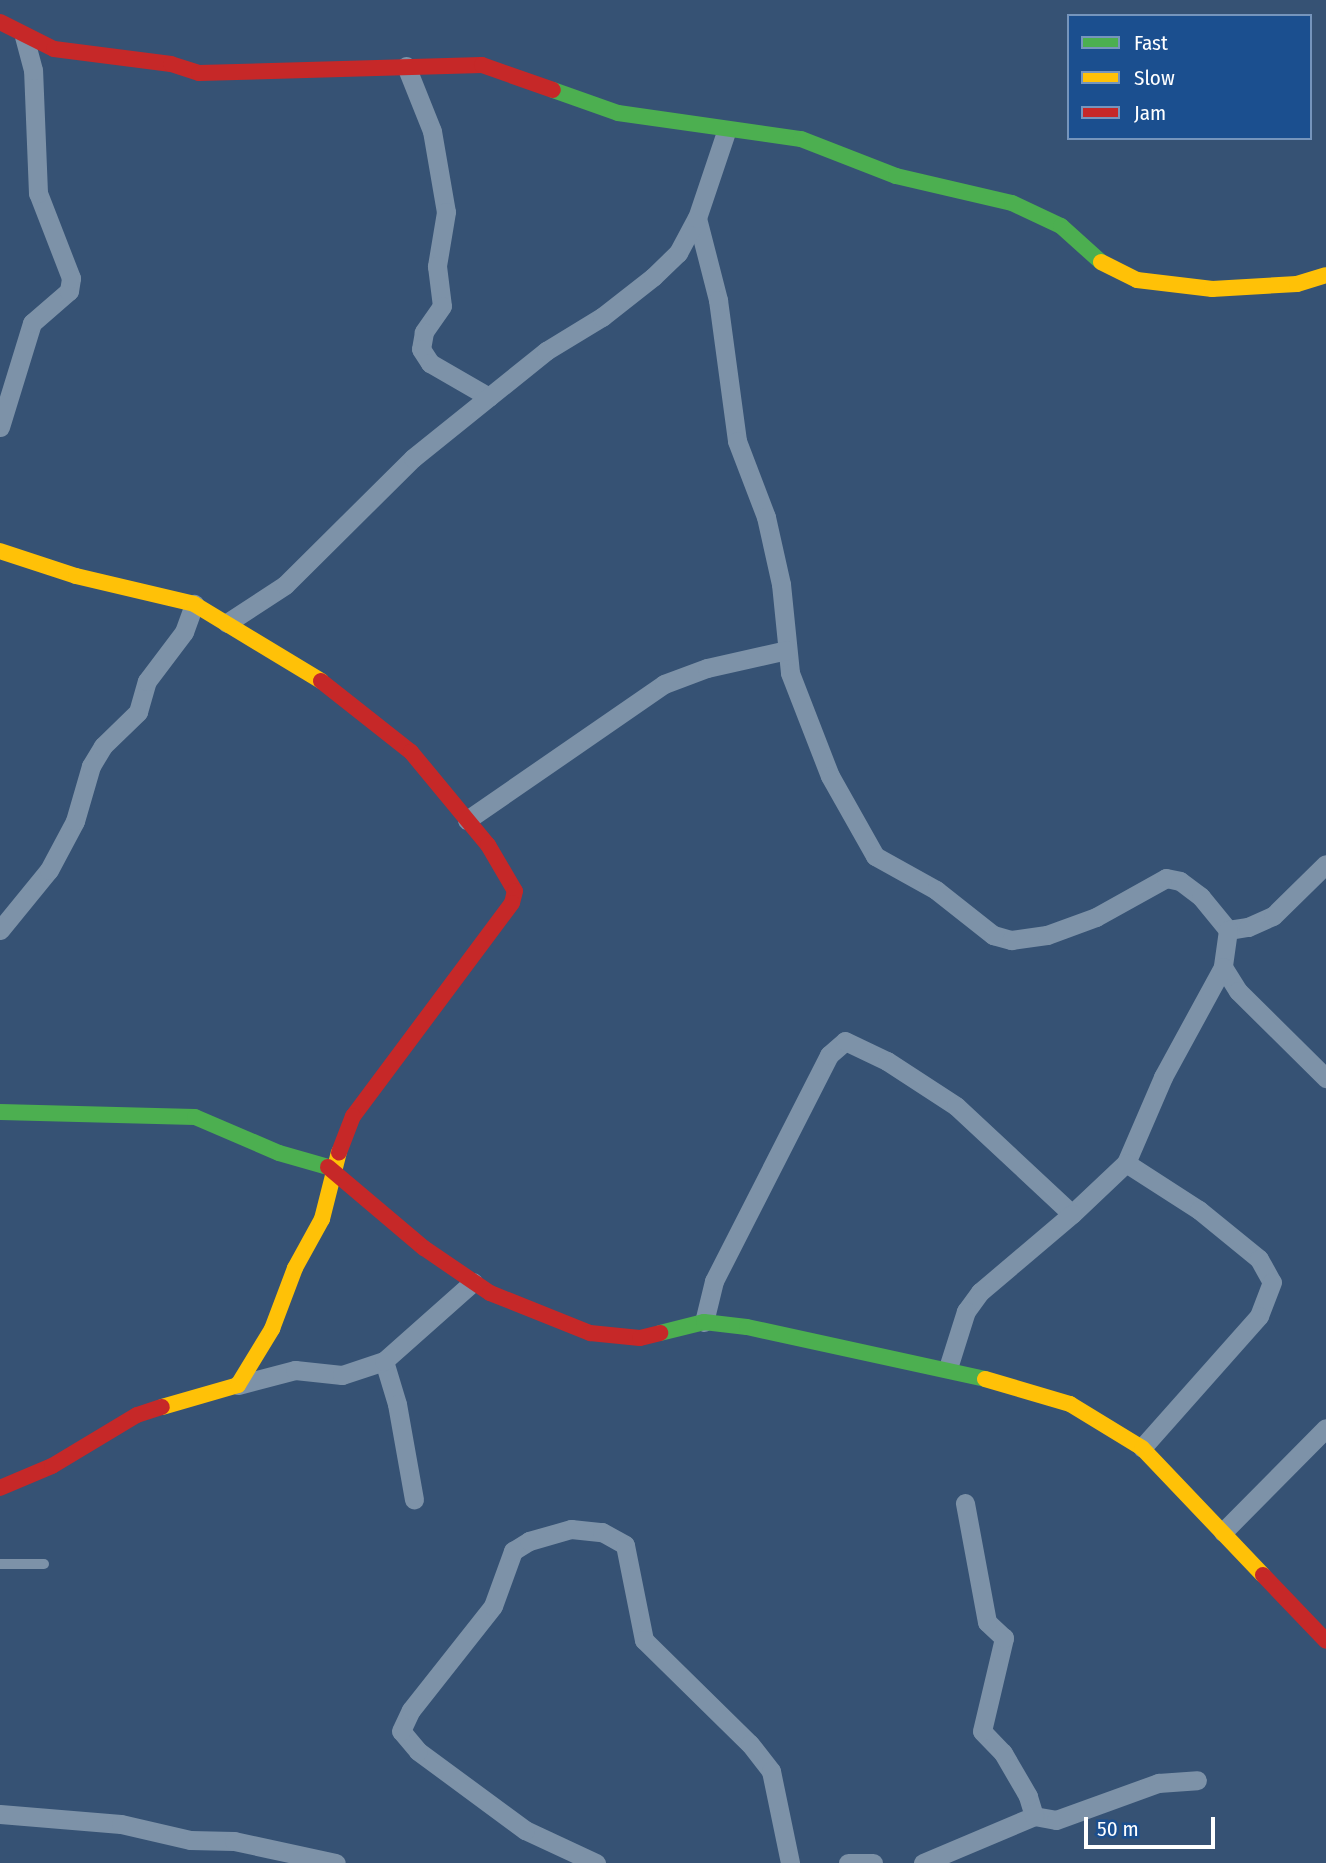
<!DOCTYPE html>
<html>
<head>
<meta charset="utf-8">
<style>
	body { margin:0 }
	#map { position:relative; width:1326px; height:1863px; overflow:hidden; background:#365274; font-family:"Fira Sans Condensed",sans-serif }
	div>[style] { position:absolute }
	.lane>* { height:10px; margin:-5px; padding:0 5px; transform-origin:5px; border-radius:5px; background:#7d92a8 }
	.street>* { height:19px; margin:-9.5px; padding:0 9.5px; transform-origin:9.5px; border-radius:9.5px; background:#7d92a8 }
	.fast>* { height:16px; margin:-8px; padding:0 8px; transform-origin:8px; border-radius:8px; background:#4caf50 }
	.slow>* { height:16px; margin:-8px; padding:0 8px; transform-origin:8px; border-radius:8px; background:#ffc107 }
	.jam>* { height:16px; margin:-8px; padding:0 8px; transform-origin:8px; border-radius:8px; background:#c62828 }
	span { translate:-50% -50%; white-space:nowrap; text-align:center; line-height:1.15; -webkit-text-stroke:7px #1b4f8f; paint-order:stroke }
	.legend { position:absolute; left:1067px; top:14px; width:245px; height:126px; box-sizing:border-box; background:#1b4f8f; border:2px solid #7695bc; margin:0; padding:9px 12px; list-style:none; font-size:21px; color:#fff }
	.legend li { display:flex; align-items:center; gap:14px; height:35px }
	.legend b { width:35px; border:2px solid #7695bc }
	.scale { position:absolute; left:1084px; top:1817px; width:131px; height:32px; box-sizing:border-box; border:4px solid #fff; border-top:0; padding-left:9px; font-size:21px; line-height:24px; white-space:nowrap; color:#fff; -webkit-text-stroke:5px #1b4f8f; paint-order:stroke }
</style>
</head>
<body>
<div id="map">
	<div class="lane">
		<div style="left:0;top:1564px;width:44px"></div>
	</div>
	<div class="street">
		<div style="left:406px;top:66px;width:70px;rotate:68.2deg"></div>
		<div style="left:432px;top:131px;width:82px;rotate:80.2deg"></div>
		<div style="left:446px;top:212px;width:55px;rotate:99.5deg"></div>
		<div style="left:437px;top:266px;width:40px;rotate:82.9deg"></div>
		<div style="left:442px;top:306px;width:32px;rotate:125deg"></div>
		<div style="left:424px;top:332px;width:17px;rotate:100deg"></div>
		<div style="left:421px;top:349px;width:17px;rotate:57deg"></div>
		<div style="left:430px;top:363px;width:68px;rotate:30deg"></div>
		<div style="left:697px;top:218px;width:85px;rotate:75.6deg"></div>
		<div style="left:718px;top:300px;width:142px;rotate:82.3deg"></div>
		<div style="left:737px;top:441px;width:81px;rotate:69.1deg"></div>
		<div style="left:766px;top:517px;width:69px;rotate:77.4deg"></div>
		<div style="left:781px;top:584px;width:89px;rotate:84.2deg"></div>
		<div style="left:790px;top:673px;width:110px;rotate:68.8deg"></div>
		<div style="left:830px;top:776px;width:92px;rotate:60.6deg"></div>
		<div style="left:875px;top:856px;width:70px;rotate:29.1deg"></div>
		<div style="left:936px;top:890px;width:73px;rotate:38.3deg"></div>
		<div style="left:993px;top:935px;width:19px;rotate:16deg"></div>
		<div style="left:1011px;top:940px;width:36px;rotate:-8deg"></div>
		<div style="left:1047px;top:935px;width:52px;rotate:-20.2deg"></div>
		<div style="left:1096px;top:917px;width:80px;rotate:-29.1deg"></div>
		<div style="left:1166px;top:878px;width:14px;rotate:12deg"></div>
		<div style="left:1180px;top:881px;width:26px;rotate:37deg"></div>
		<div style="left:1201px;top:897px;width:43px;rotate:50.7deg"></div>
		<div style="left:1228px;top:930px;width:20px;rotate:-9deg"></div>
		<div style="left:1248px;top:927px;width:27px;rotate:-24deg"></div>
		<div style="left:1273px;top:916px;width:74px;rotate:-44.5deg"></div>
		<div style="left:0;top:427px;width:109px;rotate:-72.9deg"></div>
		<div style="left:32px;top:323px;width:49px;rotate:-40.9deg"></div>
		<div style="left:69px;top:291px;width:13px;rotate:-81deg"></div>
		<div style="left:71px;top:278px;width:91px;rotate:-111.2deg"></div>
		<div style="left:38px;top:193px;width:123px;rotate:-92.3deg"></div>
		<div style="left:33px;top:70px;width:34px;rotate:-105deg"></div>
		<div style="left:227px;top:623px;width:69px;rotate:-33.2deg"></div>
		<div style="left:285px;top:585px;width:180px;rotate:-44.8deg"></div>
		<div style="left:413px;top:458px;width:171px;rotate:-38.8deg"></div>
		<div style="left:546px;top:351px;width:66px;rotate:-31.3deg"></div>
		<div style="left:602px;top:317px;width:65px;rotate:-38.1deg"></div>
		<div style="left:653px;top:277px;width:35px;rotate:-44deg"></div>
		<div style="left:678px;top:253px;width:40px;rotate:-62deg"></div>
		<div style="left:697px;top:218px;width:91px;rotate:-71.4deg"></div>
		<div style="left:467px;top:820px;width:239px;rotate:-34.6deg"></div>
		<div style="left:664px;top:684px;width:46px;rotate:-20.4deg"></div>
		<div style="left:707px;top:668px;width:82px;rotate:-12.7deg"></div>
		<div style="left:0;top:930px;width:77px;rotate:-50.8deg"></div>
		<div style="left:49px;top:870px;width:55px;rotate:-62deg"></div>
		<div style="left:75px;top:821px;width:57px;rotate:-73.8deg"></div>
		<div style="left:91px;top:766px;width:23px;rotate:-59deg"></div>
		<div style="left:103px;top:746px;width:49px;rotate:-44.2deg"></div>
		<div style="left:138px;top:712px;width:32px;rotate:-74deg"></div>
		<div style="left:147px;top:681px;width:61px;rotate:-52.9deg"></div>
		<div style="left:184px;top:632px;width:30px;rotate:-70deg"></div>
		<div style="left:1228px;top:930px;width:37px;rotate:98deg"></div>
		<div style="left:1223px;top:967px;width:28px;rotate:58deg"></div>
		<div style="left:1238px;top:991px;width:124px;rotate:44.7deg"></div>
		<div style="left:1126px;top:1163px;width:94px;rotate:-66.7deg"></div>
		<div style="left:1163px;top:1077px;width:125px;rotate:-61.4deg"></div>
		<div style="left:1072px;top:1214px;width:74px;rotate:-43.4deg"></div>
		<div style="left:1126px;top:1163px;width:87px;rotate:32.8deg"></div>
		<div style="left:1199px;top:1210px;width:77px;rotate:39.2deg"></div>
		<div style="left:1259px;top:1259px;width:26px;rotate:61deg"></div>
		<div style="left:1272px;top:1282px;width:36px;rotate:111deg"></div>
		<div style="left:1259px;top:1316px;width:176px;rotate:131.6deg"></div>
		<div style="left:704px;top:1322px;width:42px;rotate:-76.3deg"></div>
		<div style="left:714px;top:1281px;width:254px;rotate:-63deg"></div>
		<div style="left:829px;top:1055px;width:21px;rotate:-41deg"></div>
		<div style="left:845px;top:1041px;width:47px;rotate:25.5deg"></div>
		<div style="left:887px;top:1061px;width:82px;rotate:33.1deg"></div>
		<div style="left:956px;top:1106px;width:158px;rotate:43deg"></div>
		<div style="left:1072px;top:1214px;width:121px;rotate:139.7deg"></div>
		<div style="left:980px;top:1292px;width:24px;rotate:126deg"></div>
		<div style="left:966px;top:1311px;width:60px;rotate:107.5deg"></div>
		<div style="left:384px;top:1361px;width:45px;rotate:73.2deg"></div>
		<div style="left:397px;top:1404px;width:97px;rotate:79.9deg"></div>
		<div style="left:238px;top:1385px;width:59px;rotate:-14.7deg"></div>
		<div style="left:295px;top:1370px;width:47px;rotate:6.1deg"></div>
		<div style="left:342px;top:1375px;width:44px;rotate:-18.4deg"></div>
		<div style="left:384px;top:1361px;width:119px;rotate:-41.6deg"></div>
		<div style="left:1223px;top:1532px;width:146px;rotate:-45.3deg"></div>
		<div style="left:0;top:1814px;width:121px;rotate:4.7deg"></div>
		<div style="left:121px;top:1824px;width:71px;rotate:13.1deg"></div>
		<div style="left:190px;top:1840px;width:44px;rotate:1.3deg"></div>
		<div style="left:234px;top:1841px;width:104px;rotate:12.2deg"></div>
		<div style="left:1034px;top:1816px;width:22px;rotate:10deg"></div>
		<div style="left:1056px;top:1820px;width:109px;rotate:-19.9deg"></div>
		<div style="left:1158px;top:1783px;width:39px;rotate:-4deg"></div>
		<div style="left:596px;top:1863px;width:78px;rotate:-155.1deg"></div>
		<div style="left:525px;top:1830px;width:133px;rotate:-143.6deg"></div>
		<div style="left:418px;top:1751px;width:26px;rotate:-130deg"></div>
		<div style="left:401px;top:1731px;width:23px;rotate:-65deg"></div>
		<div style="left:411px;top:1710px;width:132px;rotate:-51.7deg"></div>
		<div style="left:493px;top:1606px;width:59px;rotate:-70deg"></div>
		<div style="left:513px;top:1551px;width:19px;rotate:-32deg"></div>
		<div style="left:529px;top:1541px;width:44px;rotate:-15.9deg"></div>
		<div style="left:571px;top:1529px;width:31px;rotate:6deg"></div>
		<div style="left:602px;top:1532px;width:26px;rotate:29deg"></div>
		<div style="left:625px;top:1545px;width:97px;rotate:78.7deg"></div>
		<div style="left:644px;top:1640px;width:148px;rotate:44.5deg"></div>
		<div style="left:750px;top:1744px;width:34px;rotate:52deg"></div>
		<div style="left:771px;top:1771px;width:94px;rotate:78.3deg"></div>
		<div style="left:848px;top:1863px;width:25px"></div>
		<div style="left:923px;top:1863px;width:121px;rotate:-22.9deg"></div>
		<div style="left:1034px;top:1816px;width:21px;rotate:-107deg"></div>
		<div style="left:1028px;top:1796px;width:50px;rotate:-120.2deg"></div>
		<div style="left:1003px;top:1753px;width:30px;rotate:-134deg"></div>
		<div style="left:982px;top:1731px;width:96px;rotate:-76.7deg"></div>
		<div style="left:1004px;top:1638px;width:23px;rotate:-137deg"></div>
		<div style="left:987px;top:1622px;width:121px;rotate:-100.5deg"></div>
	</div>
	<div class="fast">
		<div style="left:553px;top:90px;width:69px;rotate:19.5deg"></div>
		<div style="left:618px;top:113px;width:185px;rotate:8.1deg"></div>
		<div style="left:801px;top:139px;width:102px;rotate:21.3deg"></div>
		<div style="left:896px;top:176px;width:119px;rotate:13.1deg"></div>
		<div style="left:1012px;top:203px;width:54px;rotate:25.1deg"></div>
		<div style="left:1061px;top:226px;width:54px;rotate:42deg"></div>
		<div style="left:0;top:1112px;width:195px;rotate:1.5deg"></div>
		<div style="left:195px;top:1117px;width:91px;rotate:23.2deg"></div>
		<div style="left:279px;top:1153px;width:51px;rotate:15.9deg"></div>
		<div style="left:660px;top:1333px;width:45px;rotate:-14deg"></div>
		<div style="left:704px;top:1322px;width:43px;rotate:6.6deg"></div>
		<div style="left:747px;top:1327px;width:244px;rotate:12.3deg"></div>
	</div>
	<div class="slow">
		<div style="left:1101px;top:262px;width:40px;rotate:26.6deg"></div>
		<div style="left:1137px;top:280px;width:76px;rotate:6.8deg"></div>
		<div style="left:1212px;top:289px;width:85px;rotate:-3.4deg"></div>
		<div style="left:1297px;top:284px;width:30px;rotate:-17deg"></div>
		<div style="left:0;top:551px;width:80px;rotate:18.2deg"></div>
		<div style="left:76px;top:576px;width:121px;rotate:13.3deg"></div>
		<div style="left:194px;top:604px;width:149px;rotate:31.2deg"></div>
		<div style="left:985px;top:1379px;width:89px;rotate:16.4deg"></div>
		<div style="left:1070px;top:1404px;width:84px;rotate:31.4deg"></div>
		<div style="left:1142px;top:1448px;width:175px;rotate:46.4deg"></div>
		<div style="left:162px;top:1407px;width:79px;rotate:-16.1deg"></div>
		<div style="left:238px;top:1385px;width:66px;rotate:-58.7deg"></div>
		<div style="left:272px;top:1329px;width:65px;rotate:-69.3deg"></div>
		<div style="left:295px;top:1268px;width:56px;rotate:-61.1deg"></div>
		<div style="left:322px;top:1219px;width:69px;rotate:-75.8deg"></div>
	</div>
	<div class="jam">
		<div style="left:0;top:22px;width:60px;rotate:26.6deg"></div>
		<div style="left:54px;top:49px;width:118px;rotate:7.3deg"></div>
		<div style="left:171px;top:64px;width:29px;rotate:18deg"></div>
		<div style="left:199px;top:73px;width:283px;rotate:-1.6deg"></div>
		<div style="left:482px;top:65px;width:75px;rotate:19.4deg"></div>
		<div style="left:321px;top:681px;width:115px;rotate:38.3deg"></div>
		<div style="left:411px;top:752px;width:121px;rotate:50.4deg"></div>
		<div style="left:488px;top:845px;width:53px;rotate:59.6deg"></div>
		<div style="left:515px;top:891px;width:12px;rotate:104deg"></div>
		<div style="left:512px;top:903px;width:266px;rotate:126.7deg"></div>
		<div style="left:353px;top:1116px;width:39px;rotate:111deg"></div>
		<div style="left:328px;top:1167px;width:126px;rotate:40.2deg"></div>
		<div style="left:424px;top:1248px;width:80px;rotate:34.3deg"></div>
		<div style="left:490px;top:1293px;width:108px;rotate:21.8deg"></div>
		<div style="left:590px;top:1333px;width:50px;rotate:5.7deg"></div>
		<div style="left:640px;top:1338px;width:21px;rotate:-14deg"></div>
		<div style="left:0;top:1488px;width:56px;rotate:-22.9deg"></div>
		<div style="left:52px;top:1466px;width:99px;rotate:-31deg"></div>
		<div style="left:137px;top:1415px;width:26px;rotate:-18deg"></div>
		<div style="left:1263px;top:1575px;width:91px;rotate:46.3deg"></div>
	</div>
	<ul class="legend">
	<li><b style="height:9px;background:#4caf50"></b>Fast</li>
	<li><b style="height:9px;background:#ffc107"></b>Slow</li>
	<li><b style="height:9px;background:#c62828"></b>Jam</li>
	</ul>
	<div class="scale">50 m</div>
</div>
</body>
</html>
